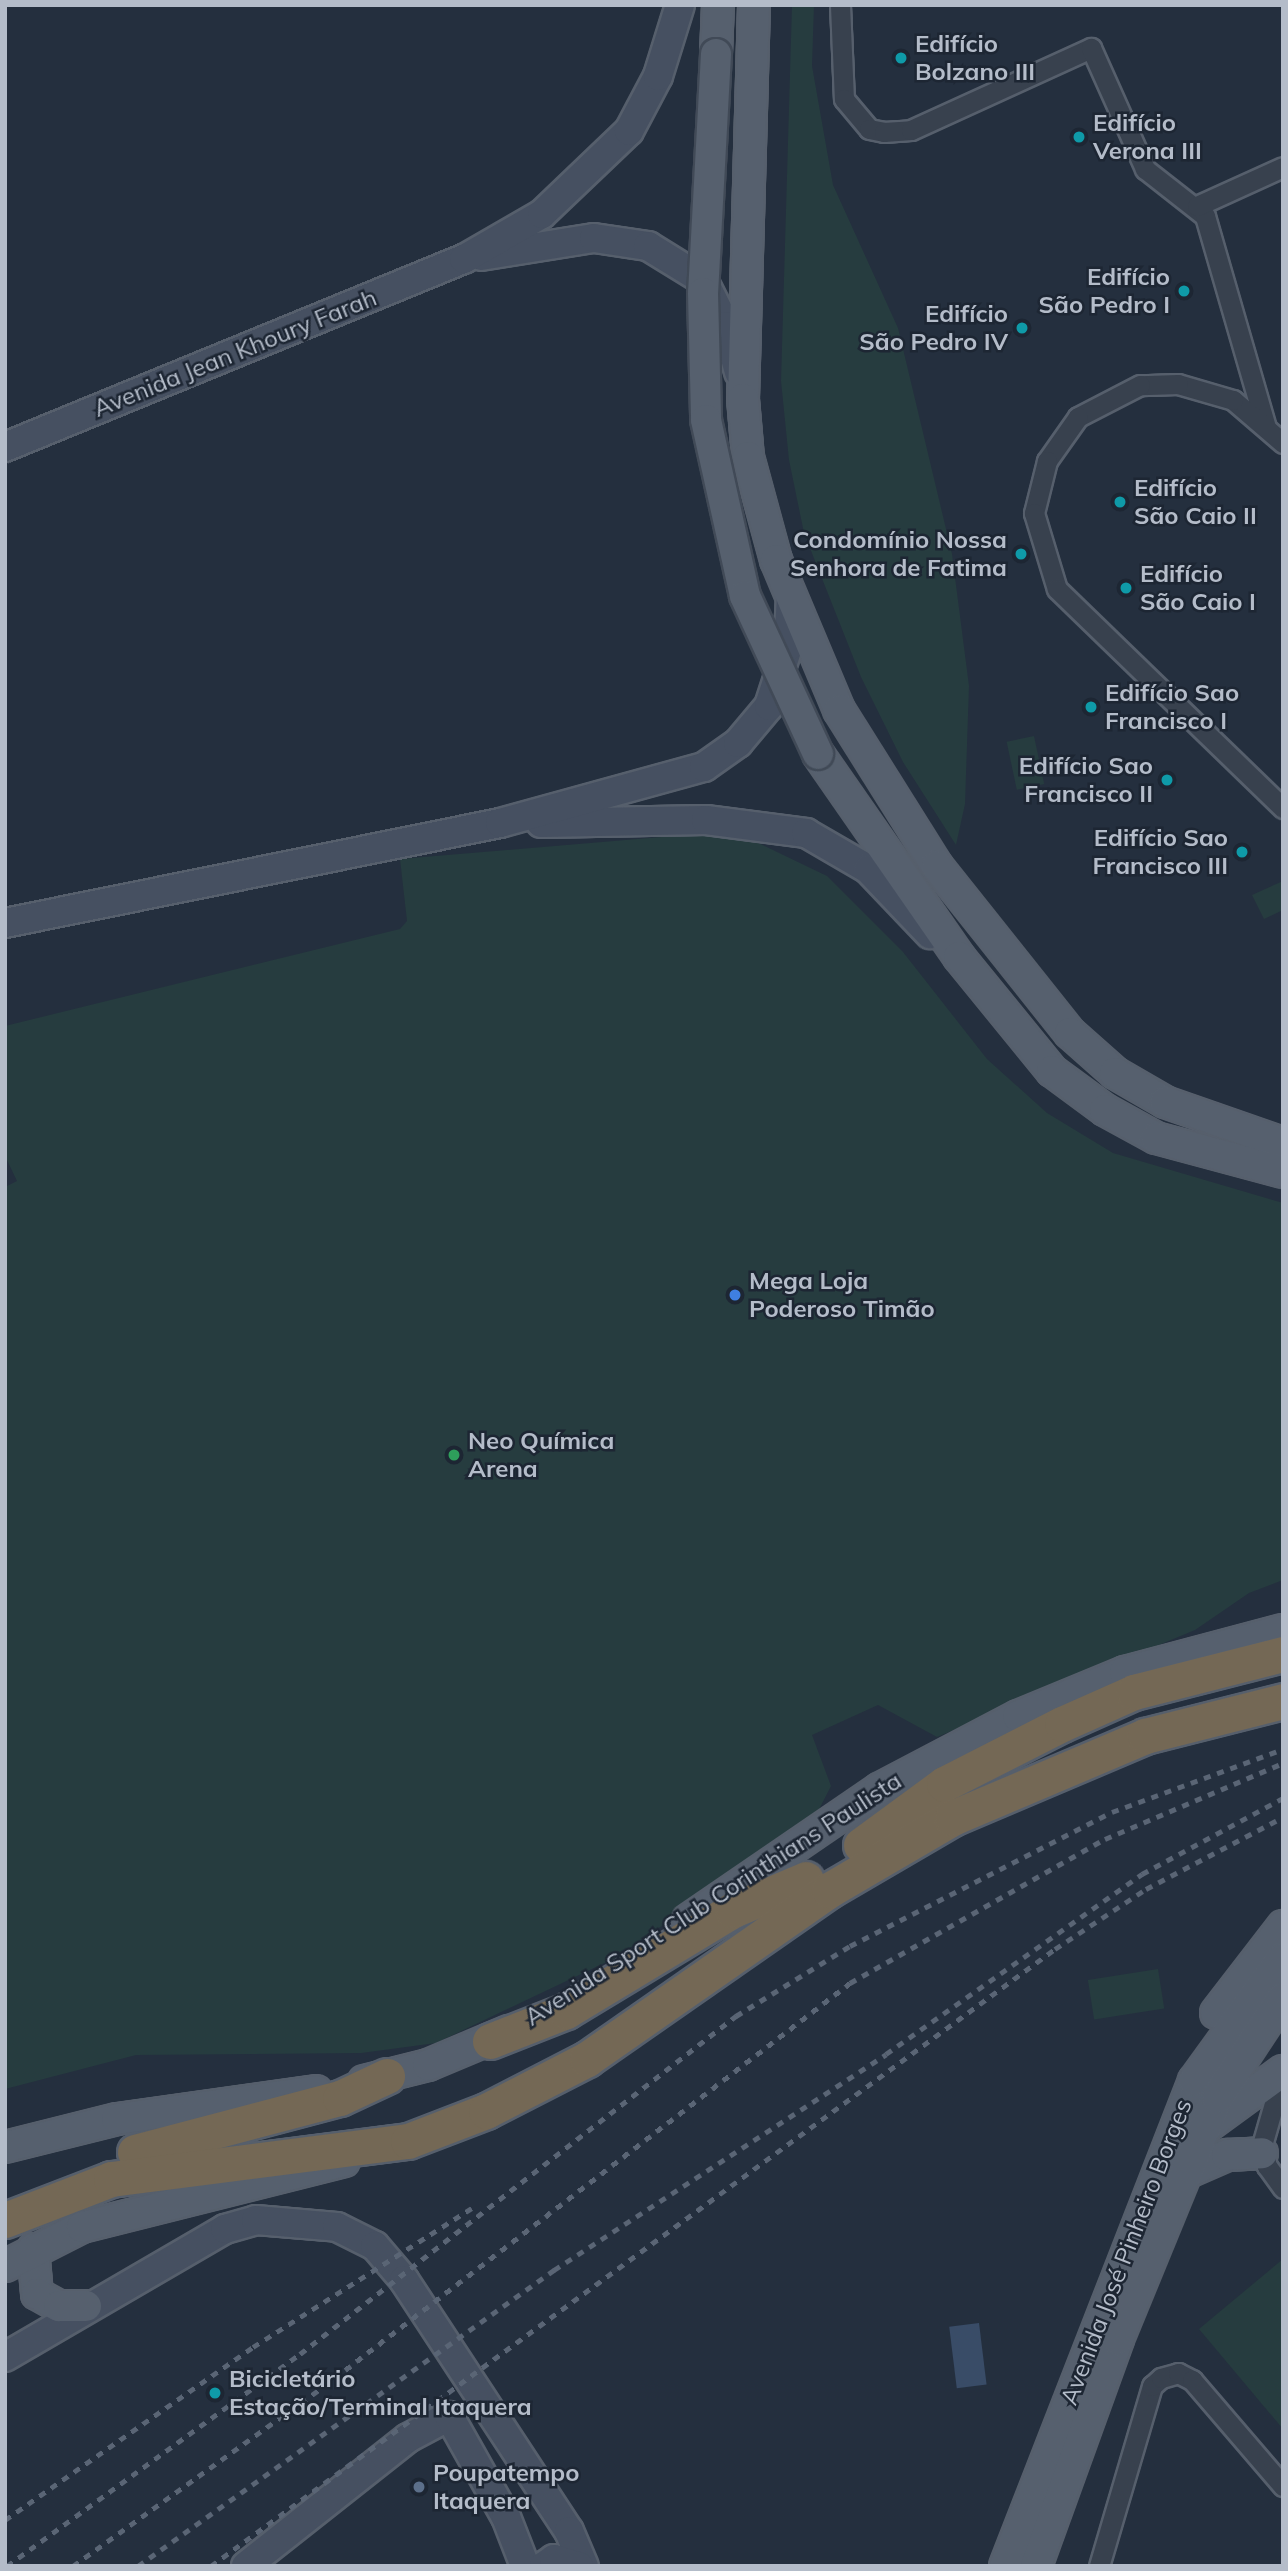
<!DOCTYPE html>
<html>
<head>
<meta charset="utf-8">
<style>
	body { margin:0 }
	#map { position:relative; width:1288px; height:2571px; overflow:hidden; background:#242f3e; font-family:Mulish,sans-serif }
	div>[style] { position:absolute }
	.green>* { inset:0; background:#263c3f; transform-origin:0 0 }
	.water>* { inset:0; background:#394c67; transform-origin:0 0 }
	.roads { filter:drop-shadow(2px 0 #565f6c) drop-shadow(-2px 0 #565f6c) drop-shadow(0 2px #565f6c) drop-shadow(0 -2px #565f6c) }
	.street>* { height:19px; margin:-9.5px; padding:0 9.5px; transform-origin:9.5px; border-radius:9.5px; background:#38414e }
	.secondary>* { height:28px; margin:-14px; padding:0 14px; transform-origin:14px; border-radius:14px; background:#465061 }
	.primary>* { height:30px; margin:-15px; padding:0 15px; transform-origin:15px; border-radius:15px; background:#56606e }
	.highway>* { height:35px; margin:-17.5px; padding:0 17.5px; transform-origin:17.5px; border-radius:17.5px; background:#746855 }
	.rail>* { height:5px; margin-top:-2.5px; transform-origin:0; background:repeating-linear-gradient(90deg,#5a6575 0 7px,transparent 0 14px) }
	.bridges { filter:drop-shadow(2px 0 #414a57) drop-shadow(-2px 0 #414a57) drop-shadow(0 2px #414a57) drop-shadow(0 -2px #414a57) }
	.primary-bridge>* { height:30px; margin:-15px; padding:0 15px; transform-origin:15px; border-radius:15px; background:#56606e }
	.dots>* { width:19px; height:19px; translate:-50% -50%; box-sizing:border-box; border:4px solid #1d2633; border-radius:50% }
	span { translate:-50% -50%; white-space:nowrap; text-align:center; line-height:1.15; -webkit-text-stroke:5px #1d2633; paint-order:stroke }
	.poi-label { font-size:24px; color:#b4bcc9; font-weight:700 }
	.left { translate:0 -50%; text-align:left }
	.right { translate:-100% -50%; text-align:right }
	.street-label { font-size:24px; color:#b4bcc9 }
	.frame { position:absolute; inset:0; border:7px solid #b4bcc9; pointer-events:none }
</style>
</head>
<body>
<div id="map">
	<div class="green">
		<div style="clip-path:polygon(792px 5px,814px 5px,812px 66px,833px 185px,898px 328px,952px 554px,969px 686px,965px 804px,956px 845px,903px 762px,861px 677px,804px 533px,789px 460px,781px 381px)"></div>
		<div style="left:1034px;top:736px;width:49px;height:28px;rotate:78deg"></div>
		<div style="clip-path:polygon(708px 833px,754px 841px,827px 876px,903px 952px,987px 1059px,1047px 1113px,1113px 1153px,1283px 1203px,1283px 1580px,1249px 1593px,1195px 1630px,937px 1737px,878px 1705px,812px 1735px,831px 1786px,812px 1823px,615px 1958px,436px 2043px,361px 2053px,136px 2055px,5px 2089px,5px 1187px,17px 1181px,5px 1156px,5px 1026px,400px 929px,407px 921px,400px 859px)"></div>
		<div style="clip-path:polygon(1283px 881px,1283px 910px,1264px 919px,1252px 895px)"></div>
		<div style="left:1158px;top:1969px;width:40px;height:71px;rotate:81deg"></div>
		<div style="clip-path:polygon(1283px 2259px,1283px 2429px,1199px 2329px)"></div>
	</div>
	<div class="water">
		<div style="left:979px;top:2323px;width:62px;height:30px;rotate:83deg"></div>
	</div>
	<div class="roads">
		<div class="street">
			<div style="left:840px;top:5px;width:94px;rotate:87.6deg"></div>
			<div style="left:844px;top:99px;width:39px;rotate:50deg"></div>
			<div style="left:869px;top:129px;width:15px;rotate:11deg"></div>
			<div style="left:884px;top:132px;width:27px;rotate:-4deg"></div>
			<div style="left:911px;top:130px;width:198px;rotate:-24.5deg"></div>
			<div style="left:1091px;top:48px;width:133px;rotate:65.9deg"></div>
			<div style="left:1145px;top:169px;width:76px;rotate:38.1deg"></div>
			<div style="left:1205px;top:216px;width:220px;rotate:73.9deg"></div>
			<div style="left:1197px;top:206px;width:94px;rotate:-24.4deg"></div>
			<div style="left:1283px;top:443px;width:66px;rotate:-139.3deg"></div>
			<div style="left:1233px;top:400px;width:57px;rotate:-163.8deg"></div>
			<div style="left:1178px;top:384px;width:38px;rotate:178deg"></div>
			<div style="left:1140px;top:385px;width:70px;rotate:152.7deg"></div>
			<div style="left:1078px;top:417px;width:54px;rotate:125.2deg"></div>
			<div style="left:1047px;top:461px;width:54px;rotate:104deg"></div>
			<div style="left:1034px;top:513px;width:79px;rotate:73.2deg"></div>
			<div style="left:1057px;top:589px;width:315px;rotate:44.1deg"></div>
			<div style="left:1283px;top:2072px;width:76px;rotate:106deg"></div>
			<div style="left:1262px;top:2145px;width:22px;rotate:77deg"></div>
			<div style="left:1267px;top:2166px;width:27px;rotate:54deg"></div>
			<div style="left:1099px;top:2566px;width:188px;rotate:-73.6deg"></div>
			<div style="left:1152px;top:2386px;width:12px;rotate:-42deg"></div>
			<div style="left:1161px;top:2378px;width:18px;rotate:-16deg"></div>
			<div style="left:1178px;top:2373px;width:16px;rotate:27deg"></div>
			<div style="left:1192px;top:2380px;width:140px;rotate:49.4deg"></div>
		</div>
		<div class="secondary">
			<div style="left:481px;top:256px;width:114px;rotate:-9.1deg"></div>
			<div style="left:594px;top:238px;width:55px;rotate:8.4deg"></div>
			<div style="left:648px;top:246px;width:65px;rotate:31.7deg"></div>
			<div style="left:703px;top:280px;width:51px;rotate:63.4deg"></div>
			<div style="left:726px;top:326px;width:48px;rotate:74.2deg"></div>
			<div style="left:5px;top:447px;width:496px;rotate:-22.3deg"></div>
			<div style="left:464px;top:259px;width:90px;rotate:-30deg"></div>
			<div style="left:542px;top:214px;width:120px;rotate:-43.7deg"></div>
			<div style="left:629px;top:131px;width:62px;rotate:-62.2deg"></div>
			<div style="left:658px;top:76px;width:74px;rotate:-72.8deg"></div>
			<div style="left:541px;top:823px;width:165px;rotate:-1deg"></div>
			<div style="left:706px;top:820px;width:101px;rotate:7.4deg"></div>
			<div style="left:806px;top:833px;width:72px;rotate:30.1deg"></div>
			<div style="left:868px;top:869px;width:90px;rotate:46.4deg"></div>
			<div style="left:5px;top:923px;width:505px;rotate:-11.42deg"></div>
			<div style="left:500px;top:823px;width:212px;rotate:-15.4deg"></div>
			<div style="left:704px;top:767px;width:42px;rotate:-35.2deg"></div>
			<div style="left:738px;top:743px;width:48px;rotate:-50deg"></div>
			<div style="left:769px;top:706px;width:62px;rotate:-72.1deg"></div>
			<div style="left:788px;top:647px;width:50px;rotate:-86.6deg"></div>
			<div style="left:5px;top:2357px;width:255px;rotate:-30.2deg"></div>
			<div style="left:225px;top:2229px;width:32px;rotate:-16deg"></div>
			<div style="left:256px;top:2220px;width:81px;rotate:4.9deg"></div>
			<div style="left:337px;top:2227px;width:42px;rotate:26.6deg"></div>
			<div style="left:375px;top:2246px;width:45px;rotate:49.5deg"></div>
			<div style="left:404px;top:2280px;width:300px;rotate:56.7deg"></div>
			<div style="left:569px;top:2531px;width:38px;rotate:67deg"></div>
			<div style="left:246px;top:2566px;width:206px;rotate:-38.3deg"></div>
			<div style="left:408px;top:2438px;width:47px;rotate:-28.2deg"></div>
			<div style="left:449px;top:2416px;width:116px;rotate:60.6deg"></div>
			<div style="left:506px;top:2517px;width:53px;rotate:68.8deg"></div>
			<div style="left:544px;top:2566px;width:12px;rotate:-35deg"></div>
			<div style="left:554px;top:2559px;width:26px;rotate:16deg"></div>
		</div>
		<div class="primary">
			<div style="left:754px;top:5px;width:394px;rotate:91.6deg"></div>
			<div style="left:743px;top:399px;width:58px;rotate:85.1deg"></div>
			<div style="left:748px;top:457px;width:107px;rotate:74.8deg"></div>
			<div style="left:776px;top:560px;width:163px;rotate:67.2deg"></div>
			<div style="left:839px;top:710px;width:184px;rotate:57.9deg"></div>
			<div style="left:937px;top:866px;width:213px;rotate:51.5deg"></div>
			<div style="left:1070px;top:1033px;width:60px;rotate:41.6deg"></div>
			<div style="left:1115px;top:1073px;width:58px;rotate:30.1deg"></div>
			<div style="left:1165px;top:1102px;width:125px;rotate:19.2deg"></div>
			<div style="left:716px;top:54px;width:49px;rotate:-87.7deg"></div>
			<div style="left:818px;top:754px;width:247px;rotate:55.2deg"></div>
			<div style="left:959px;top:957px;width:147px;rotate:50.8deg"></div>
			<div style="left:1052px;top:1071px;width:66px;rotate:36.3deg"></div>
			<div style="left:1105px;top:1110px;width:58px;rotate:28.8deg"></div>
			<div style="left:1156px;top:1138px;width:131px;rotate:15deg"></div>
			<div style="left:688px;top:1920px;width:232px;rotate:-34.4deg"></div>
			<div style="left:879px;top:1789px;width:157px;rotate:-27.7deg"></div>
			<div style="left:1018px;top:1716px;width:116px;rotate:-22.4deg"></div>
			<div style="left:1125px;top:1672px;width:163px;rotate:-14.9deg"></div>
			<div style="left:1216px;top:2013px;width:110px;rotate:-52.4deg"></div>
			<div style="left:364px;top:2081px;width:66px;rotate:-14deg"></div>
			<div style="left:428px;top:2065px;width:88px;rotate:-22.8deg"></div>
			<div style="left:1205px;top:2128px;width:97px;rotate:-36.2deg"></div>
			<div style="left:5px;top:2147px;width:115px;rotate:-14deg"></div>
			<div style="left:117px;top:2119px;width:201px;rotate:-8deg"></div>
			<div style="left:1186px;top:2173px;width:45px;rotate:-23.7deg"></div>
			<div style="left:1227px;top:2155px;width:35px;rotate:-3deg"></div>
			<div style="left:33px;top:2249px;width:45px;rotate:84.9deg"></div>
			<div style="left:37px;top:2294px;width:25px;rotate:29deg"></div>
			<div style="left:59px;top:2306px;width:27px"></div>
			<div style="left:5px;top:2266px;width:86px;rotate:-26.9deg"></div>
			<div style="left:82px;top:2227px;width:270px;rotate:-14.1deg"></div>
			<div style="left:1005px;top:2566px;width:521px;rotate:-68.71deg"></div>
			<div style="left:1194px;top:2081px;width:152px;rotate:-54.1deg"></div>
			<div style="left:1036px;top:2566px;width:241px;rotate:-70.1deg"></div>
			<div style="left:1118px;top:2339px;width:261px;rotate:-67.7deg"></div>
			<div style="left:1217px;top:2098px;width:120px;rotate:-56.6deg"></div>
		</div>
		<div class="highway">
			<div style="left:861px;top:1845px;width:103px;rotate:-36.3deg"></div>
			<div style="left:944px;top:1784px;width:132px;rotate:-27deg"></div>
			<div style="left:1062px;top:1724px;width:79px;rotate:-24deg"></div>
			<div style="left:1134px;top:1692px;width:154px;rotate:-14.3deg"></div>
			<div style="left:490px;top:2041px;width:82px;rotate:-21.5deg"></div>
			<div style="left:566px;top:2011px;width:195px;rotate:-31.2deg"></div>
			<div style="left:733px;top:1910px;width:79px;rotate:-23deg"></div>
			<div style="left:135px;top:2152px;width:212px;rotate:-14.8deg"></div>
			<div style="left:340px;top:2098px;width:52px;rotate:-25.1deg"></div>
			<div style="left:5px;top:2220px;width:114px;rotate:-21.1deg"></div>
			<div style="left:111px;top:2179px;width:299px;rotate:-7.3deg"></div>
			<div style="left:408px;top:2141px;width:84px;rotate:-21deg"></div>
			<div style="left:486px;top:2111px;width:114px;rotate:-27.2deg"></div>
			<div style="left:587px;top:2059px;width:295px;rotate:-34.9deg"></div>
			<div style="left:829px;top:1890px;width:143px;rotate:-30.3deg"></div>
			<div style="left:952px;top:1818px;width:210px;rotate:-23deg"></div>
			<div style="left:1145px;top:1736px;width:142px;rotate:-14.2deg"></div>
		</div>
	</div>
	<div class="rail">
		<div style="left:5px;top:2520px;width:302px;rotate:-34.9deg"></div>
		<div style="left:253px;top:2347px;width:259px;rotate:-32.4deg"></div>
		<div style="left:7px;top:2566px;width:362px;rotate:-35.9deg"></div>
		<div style="left:300px;top:2354px;width:552px;rotate:-37.78deg"></div>
		<div style="left:736px;top:2016px;width:134px;rotate:-31.6deg"></div>
		<div style="left:850px;top:1946px;width:294px;rotate:-27.1deg"></div>
		<div style="left:1112px;top:1812px;width:182px;rotate:-20.2deg"></div>
		<div style="left:73px;top:2566px;width:307px;rotate:-35.6deg"></div>
		<div style="left:323px;top:2387px;width:664px;rotate:-37.47deg"></div>
		<div style="left:850px;top:1983px;width:293px;rotate:-29.5deg"></div>
		<div style="left:1105px;top:1839px;width:194px;rotate:-23.1deg"></div>
		<div style="left:138px;top:2566px;width:511px;rotate:-35.43deg"></div>
		<div style="left:554px;top:2270px;width:396px;rotate:-33deg"></div>
		<div style="left:886px;top:2054px;width:313px;rotate:-35.1deg"></div>
		<div style="left:1142px;top:1874px;width:160px;rotate:-28.3deg"></div>
		<div style="left:211px;top:2566px;width:1045px;rotate:-36.17deg"></div>
		<div style="left:1055px;top:1949px;width:109px;rotate:-33.4deg"></div>
		<div style="left:1146px;top:1889px;width:155px;rotate:-27.7deg"></div>
	</div>
	<div class="bridges">
		<div class="primary-bridge">
			<div style="left:716px;top:54px;width:239px;rotate:93.1deg"></div>
			<div style="left:703px;top:293px;width:127px;rotate:88.6deg"></div>
			<div style="left:706px;top:420px;width:180px;rotate:77.5deg"></div>
			<div style="left:745px;top:596px;width:174px;rotate:65.2deg"></div>
		</div>
	</div>
	<div class="dots">
		<div style="left:901px;top:58px;background:#0f9aa8"></div>
		<div style="left:1079px;top:137px;background:#0f9aa8"></div>
		<div style="left:1184px;top:291px;background:#0f9aa8"></div>
		<div style="left:1022px;top:328px;background:#0f9aa8"></div>
		<div style="left:1120px;top:502px;background:#0f9aa8"></div>
		<div style="left:1021px;top:554px;background:#0f9aa8"></div>
		<div style="left:1126px;top:588px;background:#0f9aa8"></div>
		<div style="left:1091px;top:707px;background:#0f9aa8"></div>
		<div style="left:1167px;top:780px;background:#0f9aa8"></div>
		<div style="left:1242px;top:852px;background:#0f9aa8"></div>
		<div style="left:735px;top:1295px;background:#3f7fe0"></div>
		<div style="left:454px;top:1455px;background:#2e9e5b"></div>
		<div style="left:215px;top:2393px;background:#0f9aa8"></div>
		<div style="left:419px;top:2487px;background:#5c6f8a"></div>
	</div>
	<div class="poi-label">
		<span class="left" style="left:915px;top:58px">Edifício<br>Bolzano III</span>
		<span class="left" style="left:1093px;top:137px">Edifício<br>Verona III</span>
		<span class="right" style="left:1170px;top:291px">Edifício<br>São Pedro I</span>
		<span class="right" style="left:1008px;top:328px">Edifício<br>São Pedro IV</span>
		<span class="left" style="left:1134px;top:502px">Edifício<br>São Caio II</span>
		<span class="right" style="left:1007px;top:554px">Condomínio Nossa<br>Senhora de Fatima</span>
		<span class="left" style="left:1140px;top:588px">Edifício<br>São Caio I</span>
		<span class="left" style="left:1105px;top:707px">Edifício Sao<br>Francisco I</span>
		<span class="right" style="left:1153px;top:780px">Edifício Sao<br>Francisco II</span>
		<span class="right" style="left:1228px;top:852px">Edifício Sao<br>Francisco III</span>
		<span class="left" style="left:749px;top:1295px">Mega Loja<br>Poderoso Timão</span>
		<span class="left" style="left:468px;top:1455px">Neo Química<br>Arena</span>
		<span class="left" style="left:229px;top:2393px">Bicicletário<br>Estação/Terminal Itaquera</span>
		<span class="left" style="left:433px;top:2487px">Poupatempo<br>Itaquera</span>
	</div>
	<div class="street-label">
		<span style="left:235px;top:353px;rotate:-22deg">Avenida Jean Khoury Farah</span>
		<span style="left:713px;top:1899px;rotate:-33deg">Avenida Sport Club Corinthians Paulista</span>
		<span style="left:1126px;top:2252px;rotate:-69deg">Avenida José Pinheiro Borges</span>
	</div>
	<div class="frame"></div>
</div>
</body>
</html>
